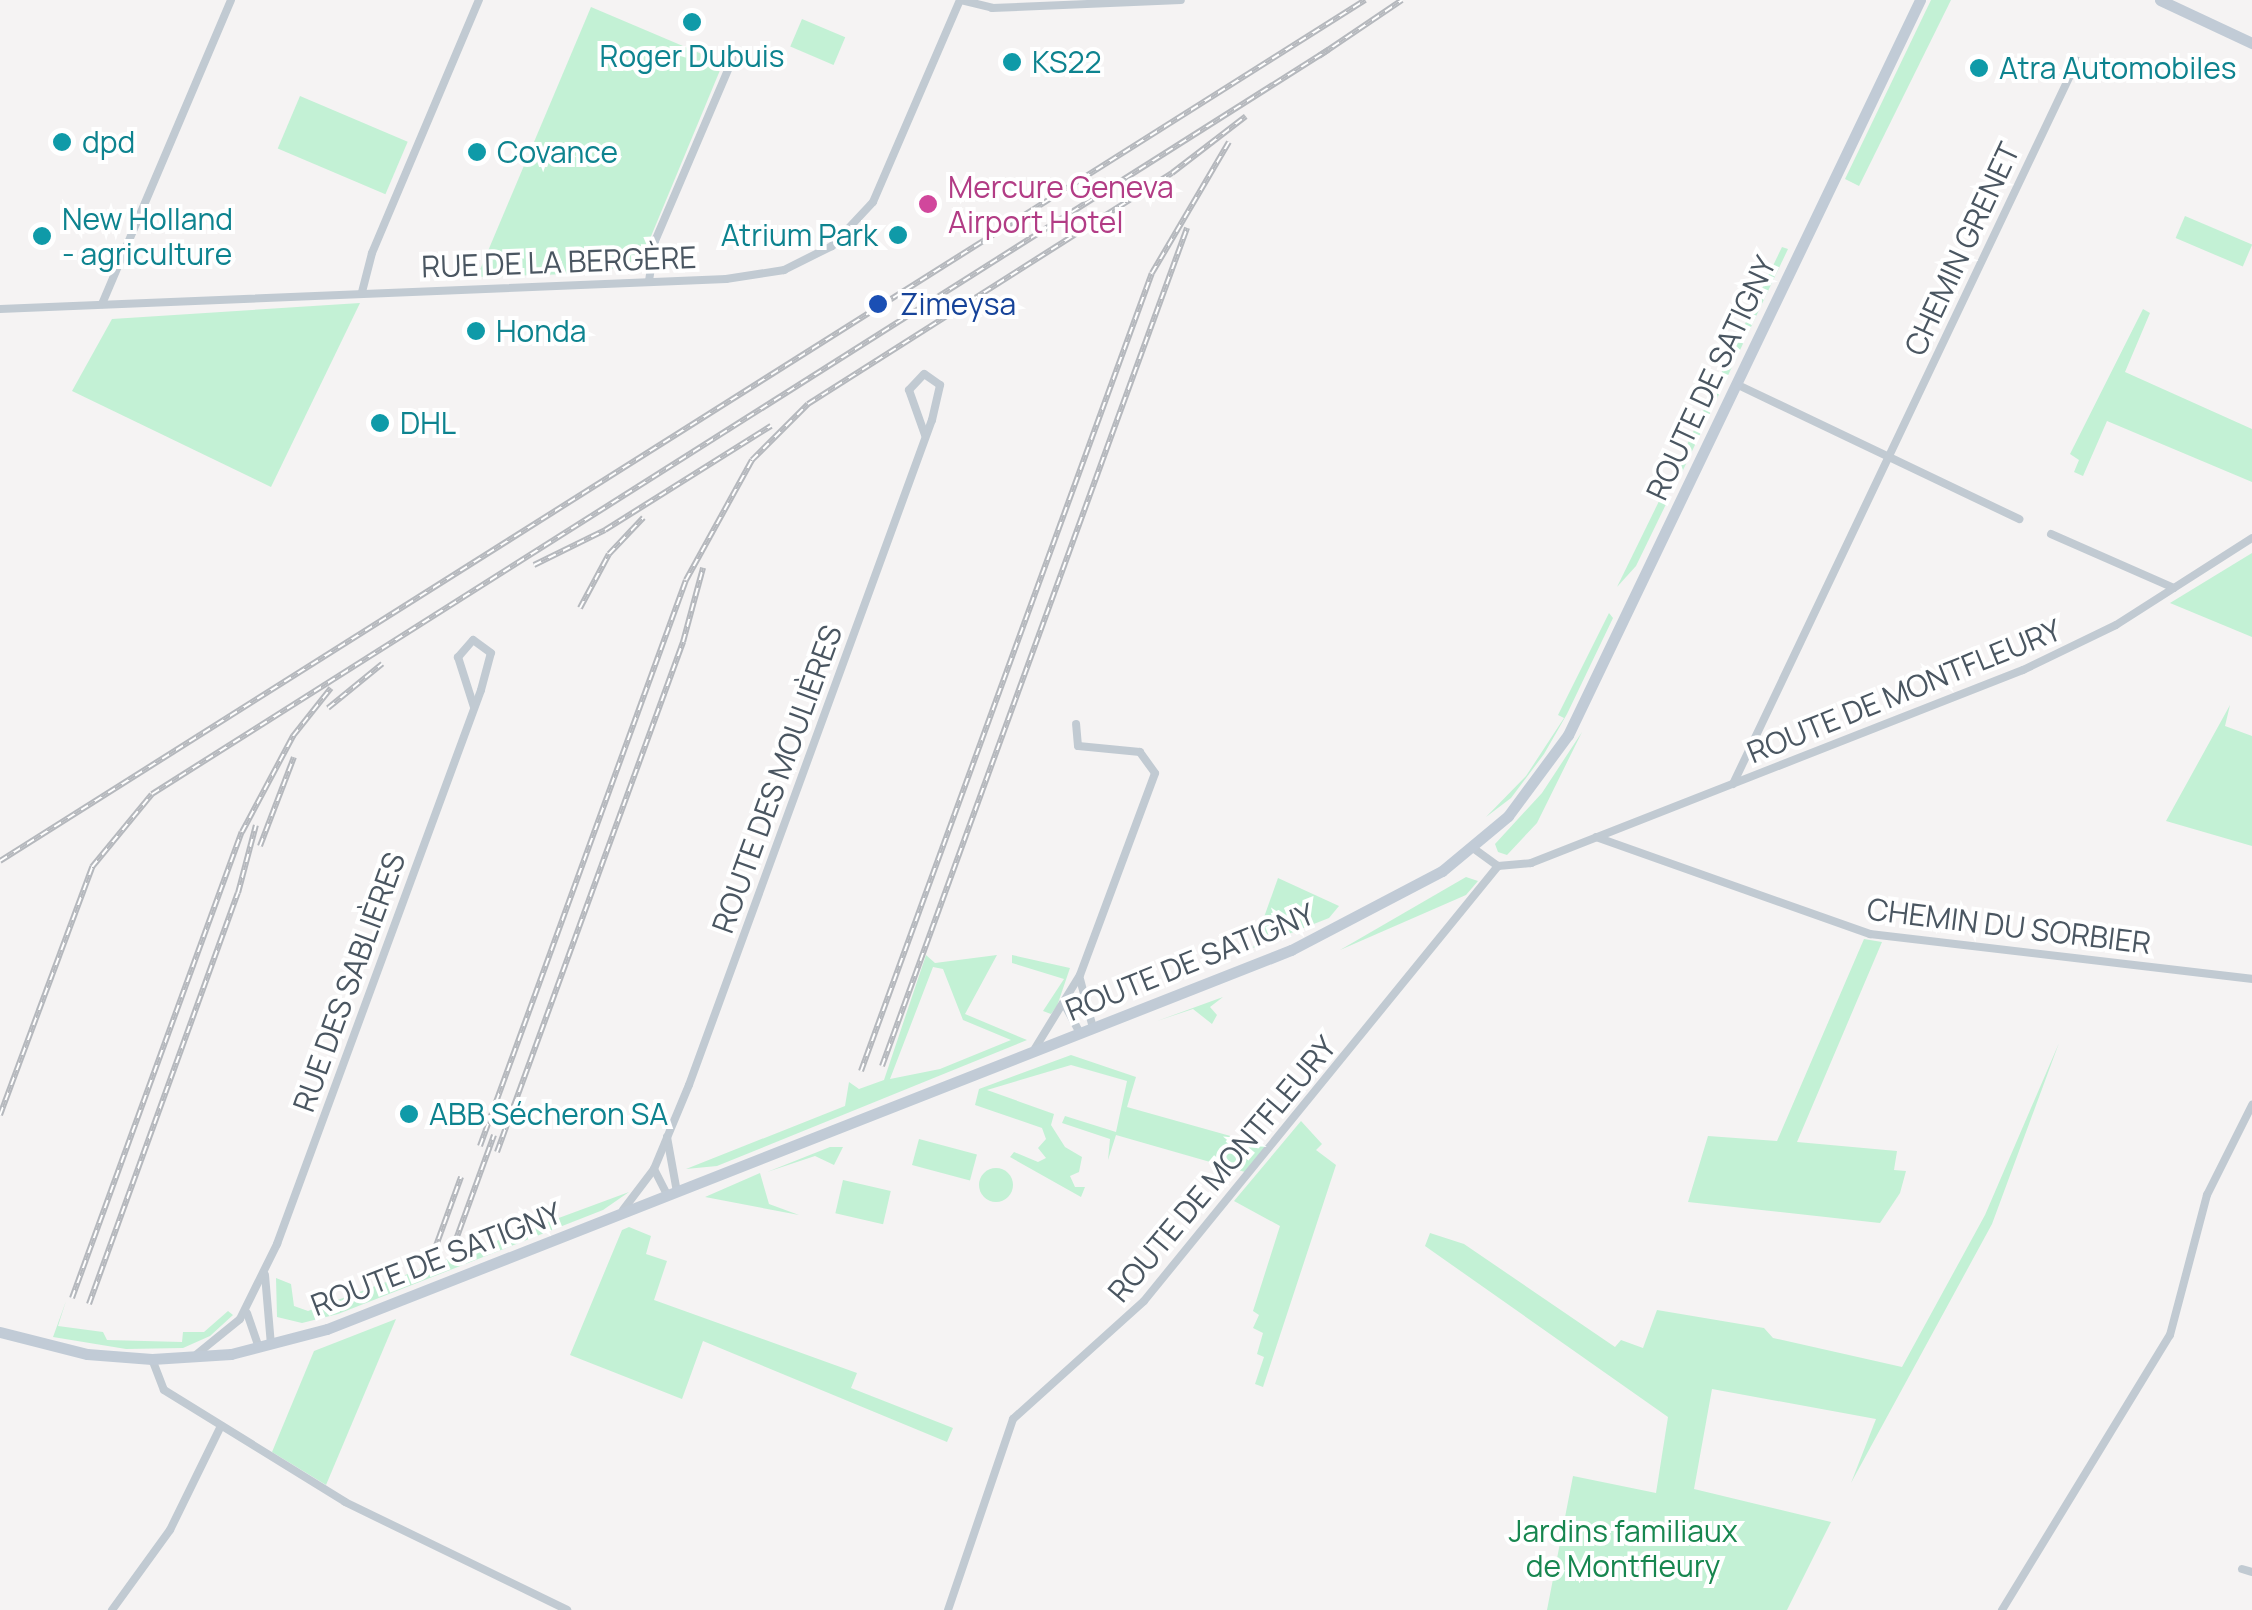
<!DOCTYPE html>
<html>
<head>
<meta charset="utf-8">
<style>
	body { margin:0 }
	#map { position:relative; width:2252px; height:1610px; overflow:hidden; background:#f5f3f3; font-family:Manrope,sans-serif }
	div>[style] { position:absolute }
	.green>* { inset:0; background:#c3f1d5; transform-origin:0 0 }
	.round { border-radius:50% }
	.street>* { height:8px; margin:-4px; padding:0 4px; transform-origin:4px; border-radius:4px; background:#c1cad2 }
	.secondary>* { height:11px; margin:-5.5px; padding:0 5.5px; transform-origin:5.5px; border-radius:5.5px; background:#c1cbd6 }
	.rail>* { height:6px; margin-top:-3px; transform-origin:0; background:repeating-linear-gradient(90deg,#fff 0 8px,#b5b8bd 0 16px); box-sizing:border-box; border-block:2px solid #b5b8bd }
	.dots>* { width:28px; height:28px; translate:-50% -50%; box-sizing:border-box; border:5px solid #fff; border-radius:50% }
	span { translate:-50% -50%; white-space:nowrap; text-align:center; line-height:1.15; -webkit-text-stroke:8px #fff; paint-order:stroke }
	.culture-label { font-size:30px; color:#0d838f }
	.left { translate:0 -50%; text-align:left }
	.right { translate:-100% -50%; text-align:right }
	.hotel-label { font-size:30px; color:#b23c85 }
	.street-label { font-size:30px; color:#4a5661 }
	.transit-label { font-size:30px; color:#164399 }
	.park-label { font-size:30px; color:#17864f }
</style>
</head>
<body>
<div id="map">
	<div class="green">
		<div style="clip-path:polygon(1931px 0,1951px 0,1859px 186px,1845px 179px)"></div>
		<div style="clip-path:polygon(591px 7px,723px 63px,642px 258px,601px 273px,477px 277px)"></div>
		<div style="left:802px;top:19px;width:47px;height:30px;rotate:23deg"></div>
		<div style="left:300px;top:96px;width:117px;height:57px;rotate:23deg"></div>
		<div style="left:2185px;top:216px;width:73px;height:24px;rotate:23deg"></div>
		<div style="clip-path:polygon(1782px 247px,1788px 249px,1675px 487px,1668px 484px)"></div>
		<div style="clip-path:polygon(360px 303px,271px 487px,72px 391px,112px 319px)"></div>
		<div style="clip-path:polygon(2143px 309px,2150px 313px,2125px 372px,2252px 429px,2252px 482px,2107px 421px,2083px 476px,2074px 472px,2079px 460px,2070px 454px)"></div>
		<div style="clip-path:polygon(1662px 495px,1669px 498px,1636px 566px,1617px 587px)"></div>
		<div style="clip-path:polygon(2252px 553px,2252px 637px,2170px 603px)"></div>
		<div style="clip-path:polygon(1609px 613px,1613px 618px,1567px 714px,1544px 754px,1511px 798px,1486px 817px,1526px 776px,1564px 718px,1558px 715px)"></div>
		<div style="clip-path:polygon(2230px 705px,2225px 726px,2252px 736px,2252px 846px,2166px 821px)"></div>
		<div style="clip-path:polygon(1582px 732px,1537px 823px,1507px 855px,1498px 852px,1495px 844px,1542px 793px)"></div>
		<div style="clip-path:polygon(1466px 877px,1478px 881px,1466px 895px,1340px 950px)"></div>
		<div style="clip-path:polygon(1278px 878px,1339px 906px,1329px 918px,1253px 948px)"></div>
		<div style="clip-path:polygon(1864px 939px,1882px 942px,1797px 1142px,1897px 1151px,1894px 1170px,1906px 1171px,1900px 1193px,1880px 1223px,1688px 1202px,1708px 1136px,1777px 1141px)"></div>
		<div style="clip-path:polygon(evenodd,926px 955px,935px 963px,997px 955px,965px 1014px,1027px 1040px,717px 1166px,686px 1169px,845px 1106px,849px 1082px,859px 1089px,884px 1080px,926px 955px,933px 967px,943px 969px,963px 1020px,1011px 1040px,940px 1069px,890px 1079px,933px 967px)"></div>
		<div style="clip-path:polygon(1012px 955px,1070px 968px,1057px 1006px,1051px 1014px,1043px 1011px,1064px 979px,1012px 963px)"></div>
		<div style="clip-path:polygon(1223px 997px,1210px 1007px,1217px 1015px,1212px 1024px,1193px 1009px,1157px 1021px)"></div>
		<div style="clip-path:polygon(2059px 1043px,1992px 1224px,1851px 1483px,1876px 1419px,1712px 1389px,1694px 1489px,1831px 1522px,1787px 1610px,1547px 1610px,1573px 1476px,1656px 1493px,1668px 1417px,1425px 1246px,1430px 1233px,1464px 1244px,1615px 1347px,1621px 1340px,1643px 1348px,1657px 1310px,1764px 1328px,1773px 1338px,1902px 1367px,1985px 1215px)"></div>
		<div style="clip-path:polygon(1071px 1055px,1136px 1077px,1127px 1107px,1266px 1146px,1245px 1172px,1116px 1135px,1108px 1160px,1110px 1139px,1062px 1123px,1065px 1116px,1116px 1132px,1127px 1081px,1071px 1065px,987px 1090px,1054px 1114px,1051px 1125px,1065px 1147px,1082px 1157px,1079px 1172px,1070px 1176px,1075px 1187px,1085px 1187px,1081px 1197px,1010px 1157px,1014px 1152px,1038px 1162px,1046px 1158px,1038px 1148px,1046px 1139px,1042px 1128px,975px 1105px,979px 1089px)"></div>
		<div style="clip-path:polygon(1301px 1121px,1322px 1144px,1316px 1150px,1336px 1165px,1263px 1387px,1255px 1384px,1264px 1357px,1257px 1354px,1263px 1333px,1253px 1328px,1259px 1315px,1253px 1311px,1280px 1226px,1234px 1201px)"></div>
		<div style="left:919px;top:1139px;width:60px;height:27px;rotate:15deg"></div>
		<div style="clip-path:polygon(830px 1147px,843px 1147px,834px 1165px,815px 1156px,767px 1172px)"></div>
		<div class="round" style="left:979px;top:1168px;width:34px;height:34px"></div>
		<div style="clip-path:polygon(760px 1173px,769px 1204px,799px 1215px,705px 1197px)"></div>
		<div style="left:843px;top:1180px;width:49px;height:34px;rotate:13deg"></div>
		<div style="clip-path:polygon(629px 1192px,603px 1210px,338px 1314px,302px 1323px,277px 1317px,276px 1278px,291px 1284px,294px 1306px,308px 1311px)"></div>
		<div style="clip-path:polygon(629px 1227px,651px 1236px,646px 1254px,667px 1261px,654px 1300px,857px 1373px,851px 1388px,953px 1428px,947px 1442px,703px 1341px,682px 1399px,570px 1355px,622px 1230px)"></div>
		<div style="clip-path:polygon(66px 1301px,58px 1326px,103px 1332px,107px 1340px,182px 1342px,183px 1332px,204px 1332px,228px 1311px,233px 1315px,210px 1336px,183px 1348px,126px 1349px,53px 1337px)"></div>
		<div style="clip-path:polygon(396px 1319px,326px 1485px,272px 1452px,314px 1351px)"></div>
	</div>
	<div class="street">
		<div style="left:961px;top:0;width:32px;rotate:14deg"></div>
		<div style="left:992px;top:8px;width:189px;rotate:-2.4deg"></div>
		<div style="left:649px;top:281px;width:40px;rotate:-81.5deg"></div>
		<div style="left:655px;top:241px;width:199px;rotate:-66.9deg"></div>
		<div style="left:362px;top:292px;width:40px;rotate:-75.6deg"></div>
		<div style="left:372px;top:253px;width:275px;rotate:-67.1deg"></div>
		<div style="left:102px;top:304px;width:330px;rotate:-67deg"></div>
		<div style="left:0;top:309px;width:727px;rotate:-2.37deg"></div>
		<div style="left:726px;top:279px;width:59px;rotate:-8.8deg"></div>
		<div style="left:784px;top:270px;width:54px;rotate:-26.6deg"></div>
		<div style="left:832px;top:246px;width:60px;rotate:-47deg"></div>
		<div style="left:873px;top:202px;width:220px;rotate:-66.7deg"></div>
		<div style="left:1736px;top:384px;width:314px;rotate:25.5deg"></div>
		<div style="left:2051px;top:534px;width:134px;rotate:23.7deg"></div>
		<div style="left:1733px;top:784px;width:801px;rotate:-64.56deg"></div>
		<div style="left:1596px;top:837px;width:291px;rotate:19.5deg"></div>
		<div style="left:1870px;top:934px;width:385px;rotate:6.7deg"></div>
		<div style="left:1473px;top:848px;width:31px;rotate:36deg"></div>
		<div style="left:1498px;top:866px;width:33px;rotate:-5deg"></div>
		<div style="left:1531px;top:863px;width:529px;rotate:-21.42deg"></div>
		<div style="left:2023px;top:670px;width:103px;rotate:-25.8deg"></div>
		<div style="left:2116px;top:625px;width:161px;rotate:-32.6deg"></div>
		<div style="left:1080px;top:979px;width:51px;rotate:75.1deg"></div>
		<div style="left:1066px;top:1007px;width:30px;rotate:62deg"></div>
		<div style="left:1034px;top:1050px;width:88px;rotate:-58.5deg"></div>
		<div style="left:1080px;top:975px;width:215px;rotate:-69.6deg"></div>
		<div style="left:1155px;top:773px;width:26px;rotate:-126deg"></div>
		<div style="left:1140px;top:752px;width:62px;rotate:-174.5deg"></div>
		<div style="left:1078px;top:746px;width:22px;rotate:-95deg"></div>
		<div style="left:667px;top:1137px;width:56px;rotate:79.7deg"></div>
		<div style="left:654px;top:1169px;width:30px;rotate:63deg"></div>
		<div style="left:623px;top:1210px;width:51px;rotate:-52.9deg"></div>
		<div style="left:654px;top:1169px;width:91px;rotate:-67.4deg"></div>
		<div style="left:689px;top:1085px;width:708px;rotate:-69.93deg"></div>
		<div style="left:932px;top:420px;width:36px;rotate:-77deg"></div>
		<div style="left:940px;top:385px;width:19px;rotate:-145deg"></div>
		<div style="left:924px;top:374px;width:22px;rotate:133deg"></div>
		<div style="left:909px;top:390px;width:48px;rotate:70.4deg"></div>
		<div style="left:265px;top:1275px;width:70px;rotate:85.1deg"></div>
		<div style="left:247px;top:1313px;width:37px;rotate:71deg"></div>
		<div style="left:197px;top:1354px;width:55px;rotate:-39.1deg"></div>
		<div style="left:240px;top:1319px;width:84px;rotate:-63.7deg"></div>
		<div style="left:277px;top:1244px;width:590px;rotate:-69.78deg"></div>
		<div style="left:481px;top:690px;width:38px;rotate:-75deg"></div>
		<div style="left:491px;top:653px;width:22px;rotate:-144deg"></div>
		<div style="left:473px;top:640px;width:23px;rotate:131deg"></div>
		<div style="left:458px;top:657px;width:52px;rotate:72.3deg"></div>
		<div style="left:152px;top:1359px;width:33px;rotate:69deg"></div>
		<div style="left:164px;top:1390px;width:213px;rotate:31.7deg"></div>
		<div style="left:345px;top:1502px;width:247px;rotate:25.9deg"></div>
		<div style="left:2242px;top:1569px;width:10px;rotate:17deg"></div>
		<div style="left:112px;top:1610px;width:99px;rotate:-54.1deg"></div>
		<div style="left:170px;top:1530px;width:116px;rotate:-63.9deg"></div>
		<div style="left:948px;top:1610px;width:202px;rotate:-71.2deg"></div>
		<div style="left:1013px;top:1419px;width:176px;rotate:-42deg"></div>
		<div style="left:1144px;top:1301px;width:561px;rotate:-50.86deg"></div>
		<div style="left:2002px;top:1610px;width:322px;rotate:-58.6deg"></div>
		<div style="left:2170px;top:1335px;width:145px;rotate:-75.2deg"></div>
		<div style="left:2207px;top:1195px;width:101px;rotate:-63.4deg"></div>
	</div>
	<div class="secondary">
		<div style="left:2160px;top:0;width:102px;rotate:25.1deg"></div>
		<div style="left:0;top:1332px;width:90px;rotate:14.2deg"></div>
		<div style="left:87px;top:1354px;width:65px;rotate:4.4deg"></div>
		<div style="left:152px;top:1359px;width:79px;rotate:-3.6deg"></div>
		<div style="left:231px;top:1354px;width:99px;rotate:-14.6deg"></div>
		<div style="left:327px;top:1329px;width:1036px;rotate:-21.46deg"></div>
		<div style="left:1291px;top:950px;width:170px;rotate:-27.6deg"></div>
		<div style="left:1442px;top:871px;width:86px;rotate:-39.8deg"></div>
		<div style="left:1508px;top:816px;width:101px;rotate:-53.5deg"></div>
		<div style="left:1568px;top:735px;width:815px;rotate:-64.41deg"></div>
	</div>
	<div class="rail">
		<div style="left:1319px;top:56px;width:100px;rotate:-34deg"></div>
		<div style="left:534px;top:565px;width:79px;rotate:-26.2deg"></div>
		<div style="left:605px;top:530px;width:196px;rotate:-32.1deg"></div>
		<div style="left:580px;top:608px;width:61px;rotate:-61.8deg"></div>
		<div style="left:609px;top:554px;width:50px;rotate:-46.6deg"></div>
		<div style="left:328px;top:708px;width:70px;rotate:-39.2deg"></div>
		<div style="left:260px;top:846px;width:95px;rotate:-69.1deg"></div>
		<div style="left:0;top:861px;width:1614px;rotate:-32.24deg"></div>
		<div style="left:882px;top:1066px;width:892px;rotate:-70deg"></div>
		<div style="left:861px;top:1071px;width:849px;rotate:-69.97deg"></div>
		<div style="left:1152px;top:273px;width:152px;rotate:-59.6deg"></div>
		<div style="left:0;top:1115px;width:265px;rotate:-69.6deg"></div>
		<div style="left:92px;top:867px;width:94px;rotate:-50.6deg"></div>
		<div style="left:152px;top:794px;width:1392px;rotate:-32.32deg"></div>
		<div style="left:480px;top:1146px;width:602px;rotate:-70deg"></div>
		<div style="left:686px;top:580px;width:137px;rotate:-61.2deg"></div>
		<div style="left:752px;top:460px;width:79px;rotate:-45deg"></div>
		<div style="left:808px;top:404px;width:431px;rotate:-32.4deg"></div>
		<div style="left:1172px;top:173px;width:93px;rotate:-37.6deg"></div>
		<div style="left:497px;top:1152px;width:543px;rotate:-69.96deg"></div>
		<div style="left:683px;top:642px;width:77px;rotate:-74.9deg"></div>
		<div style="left:454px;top:1245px;width:117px;rotate:-70deg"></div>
		<div style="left:433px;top:1254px;width:82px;rotate:-70deg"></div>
		<div style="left:72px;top:1298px;width:496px;rotate:-70deg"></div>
		<div style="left:242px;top:832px;width:109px;rotate:-62deg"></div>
		<div style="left:293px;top:736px;width:61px;rotate:-51.6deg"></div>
		<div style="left:89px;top:1304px;width:437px;rotate:-70.1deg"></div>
		<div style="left:238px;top:893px;width:70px;rotate:-75.2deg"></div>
	</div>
	<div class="dots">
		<div style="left:692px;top:22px;background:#0f9aa8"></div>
		<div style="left:1012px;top:62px;background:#0f9aa8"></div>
		<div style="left:1979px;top:68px;background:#0f9aa8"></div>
		<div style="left:62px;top:142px;background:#0f9aa8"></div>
		<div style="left:477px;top:152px;background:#0f9aa8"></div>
		<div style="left:928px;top:204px;background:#d1479c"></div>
		<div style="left:898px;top:235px;background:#0f9aa8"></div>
		<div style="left:42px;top:236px;background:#0f9aa8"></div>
		<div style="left:878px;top:304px;background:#1a4fb4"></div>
		<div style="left:476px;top:331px;background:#0f9aa8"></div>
		<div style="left:380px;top:423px;background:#0f9aa8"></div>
		<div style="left:409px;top:1114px;background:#0f9aa8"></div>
	</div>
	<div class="culture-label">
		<span style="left:692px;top:56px">Roger Dubuis</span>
		<span class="left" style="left:1032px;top:62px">KS22</span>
		<span class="left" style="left:1999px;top:68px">Atra Automobiles</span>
		<span class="left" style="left:82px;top:142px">dpd</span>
		<span class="left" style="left:497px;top:152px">Covance</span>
		<span class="left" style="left:62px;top:236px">New Holland<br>- agriculture</span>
		<span class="right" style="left:878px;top:235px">Atrium Park</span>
		<span class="left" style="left:496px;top:331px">Honda</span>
		<span class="left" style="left:400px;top:423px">DHL</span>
		<span class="left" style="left:429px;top:1114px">ABB Sécheron SA</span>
	</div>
	<div class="hotel-label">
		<span class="left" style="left:948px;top:204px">Mercure Geneva<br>Airport Hotel</span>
	</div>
	<div class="street-label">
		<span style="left:1962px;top:249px;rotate:-65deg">CHEMIN GRENET</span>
		<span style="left:559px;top:262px;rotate:-2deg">RUE DE LA BERGÈRE</span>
		<span style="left:1711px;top:378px;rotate:-65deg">ROUTE DE SATIGNY</span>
		<span style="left:1904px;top:691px;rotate:-22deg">ROUTE DE MONTFLEURY</span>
		<span style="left:777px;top:779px;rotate:-70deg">ROUTE DES MOULIÈRES</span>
		<span style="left:2009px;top:926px;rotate:7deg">CHEMIN DU SORBIER</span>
		<span style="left:1190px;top:962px;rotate:-22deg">ROUTE DE SATIGNY</span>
		<span style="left:349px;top:982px;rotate:-70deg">RUE DES SABLIÈRES</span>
		<span style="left:1222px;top:1169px;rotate:-50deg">ROUTE DE MONTFLEURY</span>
		<span style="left:436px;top:1259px;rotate:-21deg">ROUTE DE SATIGNY</span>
	</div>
	<div class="transit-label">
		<span class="left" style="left:900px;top:304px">Zimeysa</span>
	</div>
	<div class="park-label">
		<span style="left:1623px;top:1548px">Jardins familiaux<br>de Montfleury</span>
	</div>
</div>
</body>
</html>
